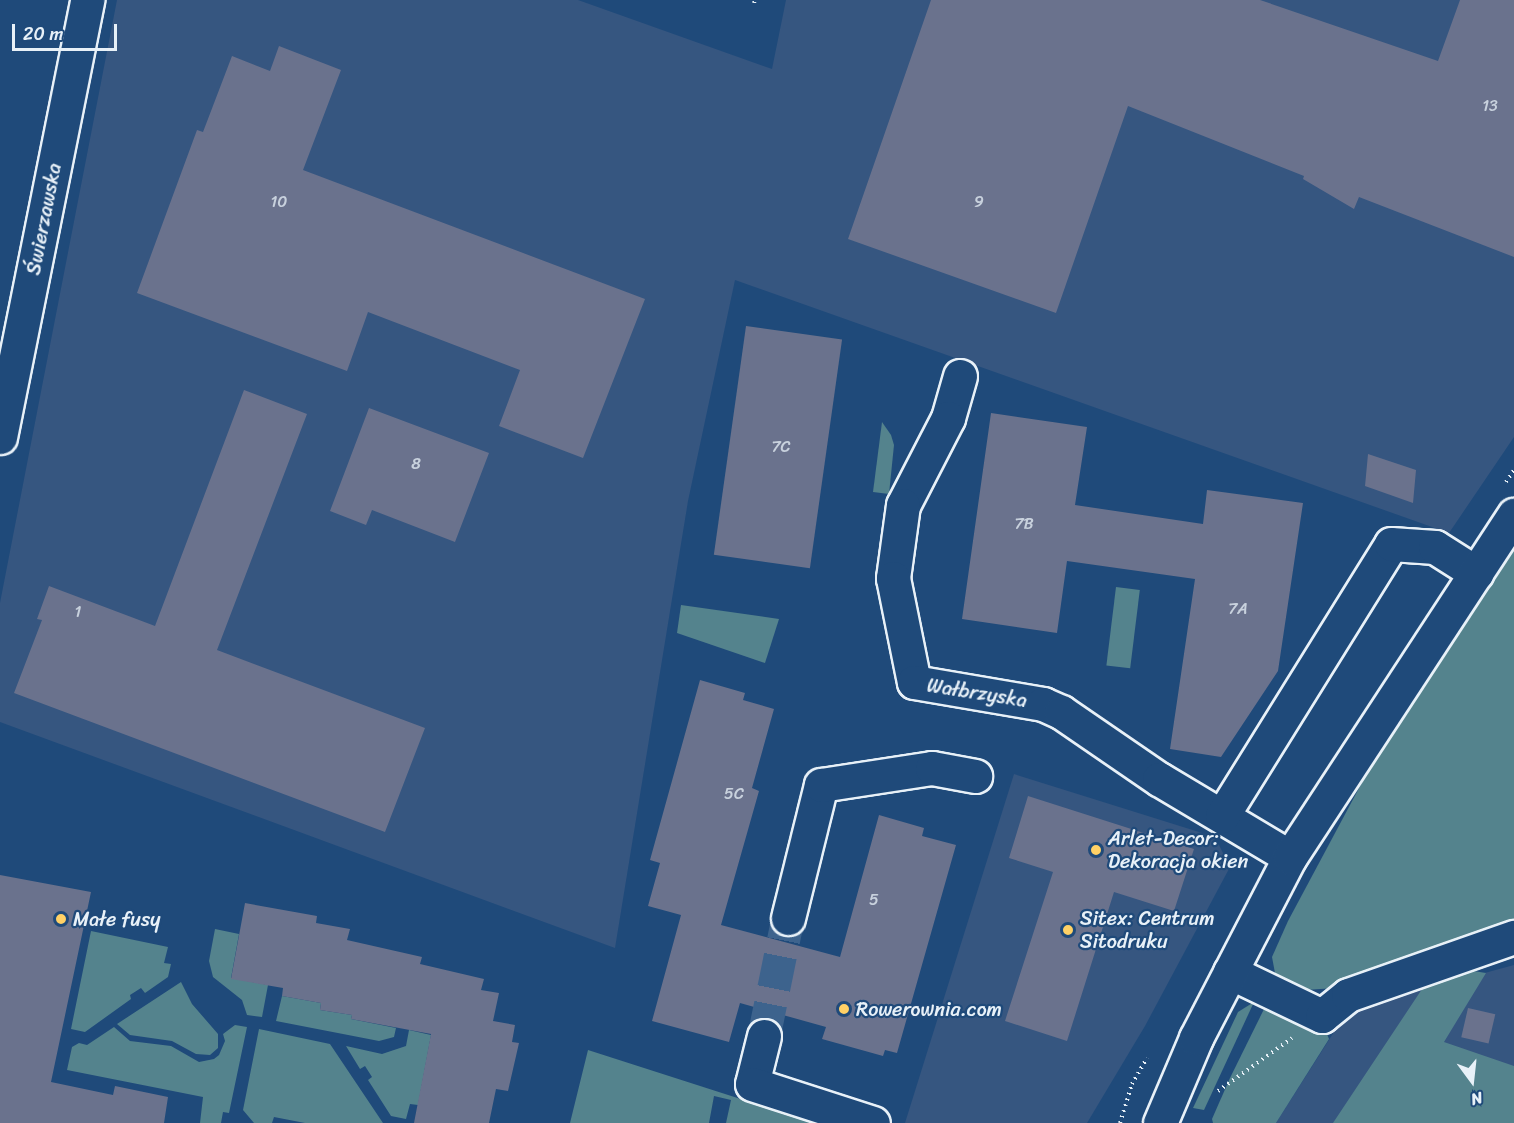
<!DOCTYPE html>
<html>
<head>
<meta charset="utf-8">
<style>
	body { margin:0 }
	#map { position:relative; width:1514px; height:1123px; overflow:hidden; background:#1f4a7a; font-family:Sriracha,sans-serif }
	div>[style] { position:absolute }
	.built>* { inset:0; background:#365680 }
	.green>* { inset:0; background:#54838d; transform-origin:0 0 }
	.building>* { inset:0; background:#6a728d; transform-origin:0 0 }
	.minor-tunnel>* { height:33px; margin-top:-16.5px; transform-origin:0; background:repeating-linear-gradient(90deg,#3d638d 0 33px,transparent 0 49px) }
	.path>* { height:4px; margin-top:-2px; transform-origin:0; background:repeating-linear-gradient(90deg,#e8f1f8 0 1.5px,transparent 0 6px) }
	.roads { filter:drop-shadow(2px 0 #e8f1f8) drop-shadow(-2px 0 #e8f1f8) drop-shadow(0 2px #e8f1f8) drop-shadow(0 -2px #e8f1f8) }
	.minor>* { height:33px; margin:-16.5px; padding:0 16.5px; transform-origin:16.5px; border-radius:16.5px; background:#1f4a7a }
	.dots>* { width:16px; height:16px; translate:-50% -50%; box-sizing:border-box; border:3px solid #1f4a7a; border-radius:50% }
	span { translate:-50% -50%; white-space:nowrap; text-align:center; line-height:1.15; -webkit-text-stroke:4.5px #1f4a7a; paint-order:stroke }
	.number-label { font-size:16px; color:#c8d1dd }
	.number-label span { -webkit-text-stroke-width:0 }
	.street-label { font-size:20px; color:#e8f1f8 }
	.poi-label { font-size:20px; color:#e8f1f8 }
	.left { translate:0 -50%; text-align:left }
	.north { position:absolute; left:1442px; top:1051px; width:60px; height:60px; -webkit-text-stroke:4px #1f4a7a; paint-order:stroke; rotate:165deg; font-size:16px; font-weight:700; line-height:24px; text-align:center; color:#e8f1f8 }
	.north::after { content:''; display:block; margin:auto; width:21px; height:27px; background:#e8f1f8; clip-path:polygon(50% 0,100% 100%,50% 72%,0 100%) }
	.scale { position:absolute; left:12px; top:24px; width:105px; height:27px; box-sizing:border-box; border:3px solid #e8f1f8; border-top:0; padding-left:8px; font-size:18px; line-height:21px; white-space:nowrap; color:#e8f1f8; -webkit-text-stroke:4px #1f4a7a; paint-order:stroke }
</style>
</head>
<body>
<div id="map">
	<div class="built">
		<div style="clip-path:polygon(117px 0,578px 0,772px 69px,786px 0,1514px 0,1514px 437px,1449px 533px,735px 280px,688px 501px,615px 948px,0 722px,0 603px)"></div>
		<div style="clip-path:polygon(1014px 774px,1215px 837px,1230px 867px,1145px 1026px,1087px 1123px,905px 1123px)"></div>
		<div style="clip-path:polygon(1514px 965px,1514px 1123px,1276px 1123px,1348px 1010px)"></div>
	</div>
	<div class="green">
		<div style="clip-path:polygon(882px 422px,891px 435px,894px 445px,889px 494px,873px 492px)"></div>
		<div style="clip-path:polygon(1514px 545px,1514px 921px,1336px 988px,1305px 990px,1282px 980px,1275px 973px,1272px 957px,1288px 921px,1373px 762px)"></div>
		<div style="left:1116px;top:587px;width:24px;height:79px;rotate:7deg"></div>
		<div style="clip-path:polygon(681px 605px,779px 619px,765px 663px,677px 633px)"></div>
		<div style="clip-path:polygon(215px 929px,239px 934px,231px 978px,268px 985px,262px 1017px,247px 1015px,242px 1000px,213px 977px,209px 961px)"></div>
		<div style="clip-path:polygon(91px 931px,168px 947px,164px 963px,171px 964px,168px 977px,145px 993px,141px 988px,130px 995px,131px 999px,85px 1032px,71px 1029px)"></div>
		<div style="clip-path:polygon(1467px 970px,1486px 973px,1444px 1042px,1514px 1066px,1514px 1123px,1333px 1123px,1428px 980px)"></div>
		<div style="clip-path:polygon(181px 982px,192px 1004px,218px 1034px,218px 1048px,210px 1055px,196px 1054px,172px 1041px,130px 1035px,117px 1024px)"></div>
		<div style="clip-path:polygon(282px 996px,321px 1003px,320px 1010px,352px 1015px,351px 1019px,396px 1028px,394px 1037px,379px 1041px,276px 1021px)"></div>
		<div style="clip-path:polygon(1254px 1002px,1204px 1110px,1193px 1108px,1238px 1012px)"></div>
		<div style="clip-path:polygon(1267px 1003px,1316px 1027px,1327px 1034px,1329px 1039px,1276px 1123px,1213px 1123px,1212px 1119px,1230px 1078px)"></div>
		<div style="clip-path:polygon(235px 1025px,247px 1027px,229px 1113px,223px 1112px,221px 1123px,200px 1123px,203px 1097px,67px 1070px,72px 1047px,79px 1043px,87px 1045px,114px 1027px,130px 1041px,171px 1046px,199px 1062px,214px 1059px,219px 1055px,225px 1041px,223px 1034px)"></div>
		<div style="clip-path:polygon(259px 1029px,330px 1044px,383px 1123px,305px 1123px,274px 1117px,272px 1123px,254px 1123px,243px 1110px)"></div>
		<div style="clip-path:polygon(409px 1030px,431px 1035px,418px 1105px,410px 1104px,406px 1119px,391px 1116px,368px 1080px,372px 1077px,365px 1066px,360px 1069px,346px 1046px,382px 1054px,406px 1046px)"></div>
		<div style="clip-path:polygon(588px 1050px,815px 1123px,726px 1123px,731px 1100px,714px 1096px,709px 1123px,570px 1123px)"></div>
	</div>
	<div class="building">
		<div style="clip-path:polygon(931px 0,1260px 0,1438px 61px,1460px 0,1514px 0,1514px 257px,1359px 197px,1354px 209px,1303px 179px,1304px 176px,1128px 106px,1056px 313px,848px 239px)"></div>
		<div style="clip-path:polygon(279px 46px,341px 70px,303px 170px,645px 299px,583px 458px,499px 426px,520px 370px,368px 312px,347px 371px,137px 293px,197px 130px,203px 132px,232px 56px,270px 71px)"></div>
		<div style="left:746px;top:326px;width:97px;height:231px;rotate:8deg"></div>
		<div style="clip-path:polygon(244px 390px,307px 414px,217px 650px,425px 728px,385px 832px,14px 693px,42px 620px,37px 619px,49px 586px,155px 626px)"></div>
		<div style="clip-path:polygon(369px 408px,489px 453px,455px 542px,372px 510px,366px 525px,330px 511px)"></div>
		<div style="clip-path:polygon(991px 413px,1087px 427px,1075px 505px,1203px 524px,1207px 490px,1303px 503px,1278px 671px,1221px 757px,1170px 749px,1195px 579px,1067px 561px,1057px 633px,962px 619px)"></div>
		<div style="clip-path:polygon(1368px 454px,1416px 470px,1413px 503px,1365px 486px)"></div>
		<div style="clip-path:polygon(700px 680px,745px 693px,743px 700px,774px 709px,752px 788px,759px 791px,721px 925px,840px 957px,879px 815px,924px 828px,922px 836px,956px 845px,897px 1053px,885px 1050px,883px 1056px,822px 1039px,826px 1027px,740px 1003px,729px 1042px,652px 1021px,681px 915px,648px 906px,660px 863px,650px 860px)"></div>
		<div style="clip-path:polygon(1028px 796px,1194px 849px,1174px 911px,1114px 892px,1067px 1041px,1005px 1021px,1053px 872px,1009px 858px)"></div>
		<div style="clip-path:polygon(0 875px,91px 892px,51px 1082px,113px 1095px,115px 1086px,168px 1097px,164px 1123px,0 1123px)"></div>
		<div style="clip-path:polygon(245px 903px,317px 916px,316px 923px,350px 929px,347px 940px,422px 957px,420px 964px,484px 979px,481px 990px,499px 993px,493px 1021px,515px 1025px,512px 1042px,519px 1043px,508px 1091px,496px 1089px,489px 1123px,414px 1123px,431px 1034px,351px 1019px,352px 1015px,320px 1010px,321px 1003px,282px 996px,283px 988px,231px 979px)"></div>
		<div style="left:1468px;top:1008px;width:28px;height:30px;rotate:13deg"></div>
	</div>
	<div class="minor-tunnel">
		<div style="left:764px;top:1036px;width:120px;rotate:-78.5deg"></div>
	</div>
	<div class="path">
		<div style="left:754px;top:3px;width:3px;rotate:-72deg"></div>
		<div style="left:1506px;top:482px;width:14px;rotate:-56deg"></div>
		<div style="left:1218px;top:1091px;width:91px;rotate:-35.6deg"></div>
		<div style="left:1120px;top:1123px;width:41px;rotate:-72.9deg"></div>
		<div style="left:1132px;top:1084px;width:30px;rotate:-60deg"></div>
	</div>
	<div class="roads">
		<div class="minor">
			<div style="left:960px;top:376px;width:44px;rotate:105.9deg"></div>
			<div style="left:948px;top:418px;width:98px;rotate:117.3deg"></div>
			<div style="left:903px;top:505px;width:74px;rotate:97.8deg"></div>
			<div style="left:893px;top:578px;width:106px;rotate:78.6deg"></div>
			<div style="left:914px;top:682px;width:131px;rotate:9.7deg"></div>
			<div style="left:1043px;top:704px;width:20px;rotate:24deg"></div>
			<div style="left:1061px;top:712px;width:119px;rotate:34.4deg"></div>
			<div style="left:1159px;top:779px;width:152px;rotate:30.8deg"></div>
			<div style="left:0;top:437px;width:446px;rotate:-78.7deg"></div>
			<div style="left:1222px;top:816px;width:320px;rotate:-58.1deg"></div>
			<div style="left:1391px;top:544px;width:44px;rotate:3.9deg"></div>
			<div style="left:1435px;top:547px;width:49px;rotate:32.4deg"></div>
			<div style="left:788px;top:918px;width:137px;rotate:-76.1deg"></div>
			<div style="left:821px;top:785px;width:112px;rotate:-8.7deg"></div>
			<div style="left:932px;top:768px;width:44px;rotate:10.5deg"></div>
			<div style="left:1230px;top:972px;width:102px;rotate:25.6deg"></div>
			<div style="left:1322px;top:1016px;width:33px;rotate:-39deg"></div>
			<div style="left:1348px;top:995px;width:176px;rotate:-19.3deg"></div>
			<div style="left:764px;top:1036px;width:49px;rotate:104deg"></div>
			<div style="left:752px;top:1084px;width:127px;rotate:17.9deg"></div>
			<div style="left:1160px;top:1123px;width:92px;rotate:-67deg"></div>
			<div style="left:1196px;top:1038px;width:204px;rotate:-62.6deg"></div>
			<div style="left:1290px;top:857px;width:409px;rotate:-56.8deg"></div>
		</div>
	</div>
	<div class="dots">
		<div style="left:1096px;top:850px;background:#ffd166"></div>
		<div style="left:61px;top:919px;background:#ffd166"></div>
		<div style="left:1068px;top:930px;background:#ffd166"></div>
		<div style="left:844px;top:1009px;background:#ffd166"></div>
	</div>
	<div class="number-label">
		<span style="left:1490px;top:106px">13</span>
		<span style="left:279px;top:202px">10</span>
		<span style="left:979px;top:202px">9</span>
		<span style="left:781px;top:447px">7C</span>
		<span style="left:416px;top:464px">8</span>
		<span style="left:1024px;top:524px">7B</span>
		<span style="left:1238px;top:609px">7A</span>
		<span style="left:78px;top:612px">1</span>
		<span style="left:734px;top:794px">5C</span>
		<span style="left:874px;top:900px">5</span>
	</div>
	<div class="street-label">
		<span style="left:44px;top:219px;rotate:-79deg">Świerzawska</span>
		<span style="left:977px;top:693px;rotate:9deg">Wałbrzyska</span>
	</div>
	<div class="poi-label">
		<span class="left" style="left:1108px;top:850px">Arlet-Decor:<br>Dekoracja okien</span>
		<span class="left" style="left:1080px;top:930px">Sitex: Centrum<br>Sitodruku</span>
		<span class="left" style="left:73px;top:919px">Małe fusy</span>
		<span class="left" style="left:856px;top:1009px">Rowerownia.com</span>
	</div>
	<div class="north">N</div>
	<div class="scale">20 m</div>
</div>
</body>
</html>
